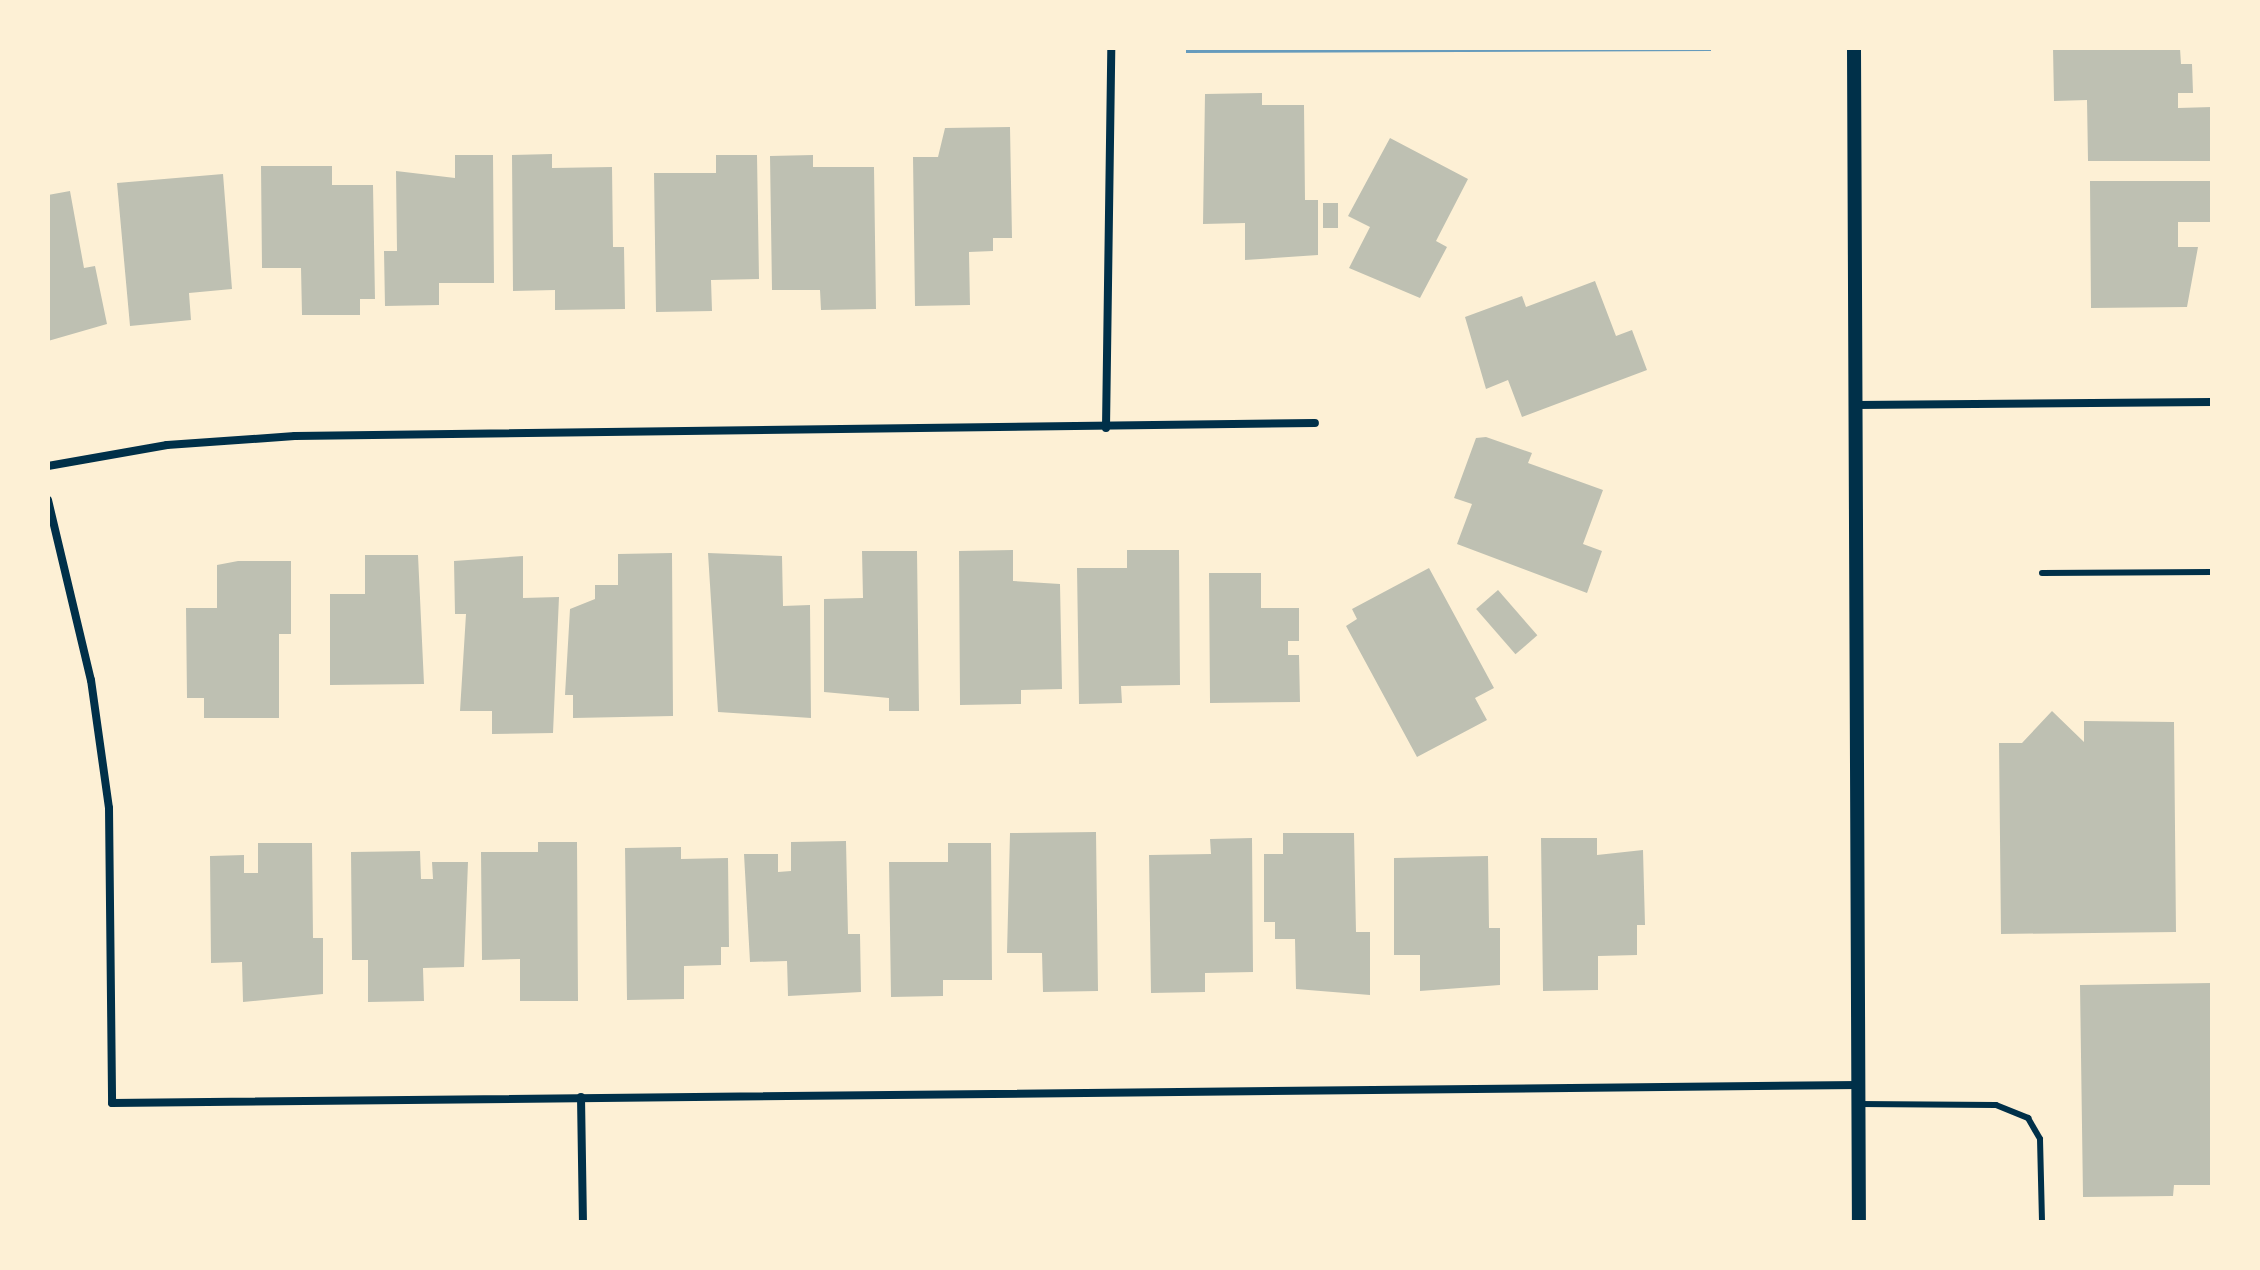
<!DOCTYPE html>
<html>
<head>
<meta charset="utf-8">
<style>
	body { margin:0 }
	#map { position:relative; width:2260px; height:1270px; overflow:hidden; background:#fdf0d5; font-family:"Asap Condensed",sans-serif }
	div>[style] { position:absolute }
	.water>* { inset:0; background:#669bbc }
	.building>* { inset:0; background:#bec0b2; transform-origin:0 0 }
	.service>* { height:6px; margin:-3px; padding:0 3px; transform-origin:3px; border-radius:3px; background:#003049 }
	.minor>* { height:8px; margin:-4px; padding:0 4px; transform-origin:4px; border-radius:4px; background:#003049 }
	.tertiary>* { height:14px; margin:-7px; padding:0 7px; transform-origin:7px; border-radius:7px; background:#003049 }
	span { translate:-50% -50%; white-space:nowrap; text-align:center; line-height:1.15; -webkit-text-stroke:6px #fdf0d5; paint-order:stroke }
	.frame { position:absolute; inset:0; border:50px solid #fdf0d5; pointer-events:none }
</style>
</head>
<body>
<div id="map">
	<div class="water">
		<div style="clip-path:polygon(1186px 48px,1711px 48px,1711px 51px,1186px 53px)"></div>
	</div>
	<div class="building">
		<div style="clip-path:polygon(2053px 48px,2180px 48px,2181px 64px,2192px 64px,2193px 93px,2178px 93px,2178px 108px,2212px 107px,2212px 161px,2088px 161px,2087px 100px,2054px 101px)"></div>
		<div style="clip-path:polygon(1262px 93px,1262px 105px,1304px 105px,1305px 200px,1318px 200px,1318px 255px,1245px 260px,1245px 223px,1203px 224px,1205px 94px)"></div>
		<div style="clip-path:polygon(1010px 127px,1012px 238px,993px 238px,993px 251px,969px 252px,970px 305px,915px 306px,913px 157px,938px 157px,945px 128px)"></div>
		<div style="clip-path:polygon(1390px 138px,1468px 179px,1436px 241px,1447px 247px,1420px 298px,1349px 268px,1370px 227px,1348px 216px)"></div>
		<div style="clip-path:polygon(552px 154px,552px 168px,612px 167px,613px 247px,624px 247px,625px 309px,555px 310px,555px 290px,513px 291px,512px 155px)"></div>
		<div style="clip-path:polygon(455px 155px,493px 155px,494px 283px,439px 283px,439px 305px,385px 306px,384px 251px,397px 251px,396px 171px,455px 178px)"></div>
		<div style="clip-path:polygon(716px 155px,757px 155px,759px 279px,711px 280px,712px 311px,656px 312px,654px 173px,716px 173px)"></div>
		<div style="clip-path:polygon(813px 155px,813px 167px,874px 167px,876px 309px,821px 310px,820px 290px,772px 290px,770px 156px)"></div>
		<div style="clip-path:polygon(261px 166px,332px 166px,332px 185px,373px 185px,375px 299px,360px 299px,360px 315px,302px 315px,301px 268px,262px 268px)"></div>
		<div style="clip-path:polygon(223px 174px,232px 289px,189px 293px,191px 320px,130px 326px,117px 183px)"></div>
		<div style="clip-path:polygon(2090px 181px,2212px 181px,2212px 222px,2178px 222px,2178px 247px,2198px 247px,2187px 307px,2091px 308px)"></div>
		<div style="clip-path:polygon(70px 191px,84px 268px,95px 266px,107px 324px,48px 341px,48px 195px)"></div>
		<div style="left:1323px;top:203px;width:15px;height:25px"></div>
		<div style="clip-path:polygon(1595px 281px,1616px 336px,1632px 330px,1647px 370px,1522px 417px,1508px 380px,1486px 389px,1465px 317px,1522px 296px,1526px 307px)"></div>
		<div style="clip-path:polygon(1486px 437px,1532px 453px,1528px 463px,1603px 490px,1583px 544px,1602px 551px,1587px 593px,1457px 544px,1472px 504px,1454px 498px,1476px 438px)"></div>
		<div style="clip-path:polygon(1013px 550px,1013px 581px,1060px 584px,1062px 689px,1021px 690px,1021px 704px,960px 705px,959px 551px)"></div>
		<div style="clip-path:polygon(1127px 550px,1179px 550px,1180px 685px,1121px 686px,1122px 703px,1079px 704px,1077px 568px,1127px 568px)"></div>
		<div style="clip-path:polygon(862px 551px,917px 551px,919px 711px,889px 711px,889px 698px,824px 692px,824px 599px,863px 598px)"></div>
		<div style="clip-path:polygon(672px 553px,673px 716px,573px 718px,573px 695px,565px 695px,570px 609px,595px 599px,595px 585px,618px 585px,618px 554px)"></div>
		<div style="clip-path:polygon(708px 553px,782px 556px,783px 606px,810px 605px,811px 718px,718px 712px)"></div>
		<div style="clip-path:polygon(365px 555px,418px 555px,424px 684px,330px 685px,330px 594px,365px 594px)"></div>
		<div style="clip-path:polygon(523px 556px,523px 598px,559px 597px,553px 733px,492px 734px,492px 711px,460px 711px,466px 614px,455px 614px,454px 561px)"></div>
		<div style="clip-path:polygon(238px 561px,291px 561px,291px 634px,279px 634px,279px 718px,204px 718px,204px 698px,187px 698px,186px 608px,217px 608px,217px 565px)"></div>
		<div style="clip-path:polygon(1429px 568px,1494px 688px,1475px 698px,1487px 720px,1417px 757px,1346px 626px,1357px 619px,1352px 609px)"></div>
		<div style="clip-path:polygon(1209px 573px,1261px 573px,1261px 608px,1299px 608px,1299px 641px,1288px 641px,1288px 655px,1299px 655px,1300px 702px,1210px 703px)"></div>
		<div style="left:1498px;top:590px;width:60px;height:29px;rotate:49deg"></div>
		<div style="clip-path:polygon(2052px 711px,2084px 742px,2084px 721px,2174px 722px,2176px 932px,2001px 934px,1999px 743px,2022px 743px)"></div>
		<div style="clip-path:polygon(1096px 832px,1098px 991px,1043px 992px,1042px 953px,1007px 953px,1010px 833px)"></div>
		<div style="clip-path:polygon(1283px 833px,1354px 833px,1356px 932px,1370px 932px,1370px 995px,1296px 989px,1295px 939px,1275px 939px,1275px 922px,1264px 922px,1264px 854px,1283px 854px)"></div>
		<div style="clip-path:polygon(1252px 838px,1253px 972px,1205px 973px,1205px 992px,1151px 993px,1149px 855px,1211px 854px,1210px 839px)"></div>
		<div style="clip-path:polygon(1541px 838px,1597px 838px,1597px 855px,1643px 850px,1645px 925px,1637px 925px,1637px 955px,1598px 956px,1598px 990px,1543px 991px)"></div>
		<div style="clip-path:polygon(846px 841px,848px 934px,860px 934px,861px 992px,788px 996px,787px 961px,750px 962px,744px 854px,778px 854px,778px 872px,791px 871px,791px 842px)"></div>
		<div style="clip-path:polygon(538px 842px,577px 842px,578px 1001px,520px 1001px,520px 959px,482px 960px,481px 852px,538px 852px)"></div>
		<div style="clip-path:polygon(258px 843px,312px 843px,313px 938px,323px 938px,323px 994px,243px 1002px,242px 962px,211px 963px,210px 856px,244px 855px,244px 873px,258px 873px)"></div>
		<div style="clip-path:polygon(948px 843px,991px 843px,992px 980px,943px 980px,943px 996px,891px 997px,889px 862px,948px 862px)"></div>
		<div style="clip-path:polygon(681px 847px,681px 859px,728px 858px,729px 947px,721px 947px,721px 965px,684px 966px,684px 999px,627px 1000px,625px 848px)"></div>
		<div style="clip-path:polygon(420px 851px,421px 879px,433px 879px,432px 862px,468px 862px,464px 967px,423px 968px,424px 1001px,368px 1002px,368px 960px,352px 960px,351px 852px)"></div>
		<div style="clip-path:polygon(1488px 856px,1489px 928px,1500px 928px,1500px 985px,1420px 991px,1420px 955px,1394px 955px,1394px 858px)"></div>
		<div style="clip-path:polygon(2212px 983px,2212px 1185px,2174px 1185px,2173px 1196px,2083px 1197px,2080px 985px)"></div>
	</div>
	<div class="service">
		<div style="left:2042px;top:573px;width:170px;rotate:-0.3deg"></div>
		<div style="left:1859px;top:1104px;width:137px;rotate:0.4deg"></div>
		<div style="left:1996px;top:1105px;width:35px;rotate:22deg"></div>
		<div style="left:2028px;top:1118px;width:24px;rotate:60deg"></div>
		<div style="left:2040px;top:1139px;width:83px;rotate:88.6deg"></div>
	</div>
	<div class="minor">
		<div style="left:1856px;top:405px;width:356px;rotate:-0.5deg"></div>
		<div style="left:1106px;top:428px;width:380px;rotate:-89.2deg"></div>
		<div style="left:48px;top:466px;width:121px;rotate:-10deg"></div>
		<div style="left:167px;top:445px;width:128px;rotate:-4deg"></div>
		<div style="left:295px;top:436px;width:1020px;rotate:-0.73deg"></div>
		<div style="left:48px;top:500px;width:185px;rotate:76.6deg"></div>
		<div style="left:91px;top:680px;width:129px;rotate:82deg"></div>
		<div style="left:109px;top:808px;width:295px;rotate:89.4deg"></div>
		<div style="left:112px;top:1103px;width:1747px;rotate:-0.59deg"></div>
		<div style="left:581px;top:1097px;width:125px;rotate:89.1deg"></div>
	</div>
	<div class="tertiary">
		<div style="left:1854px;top:48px;width:1174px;rotate:89.76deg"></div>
	</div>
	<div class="frame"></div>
</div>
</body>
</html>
